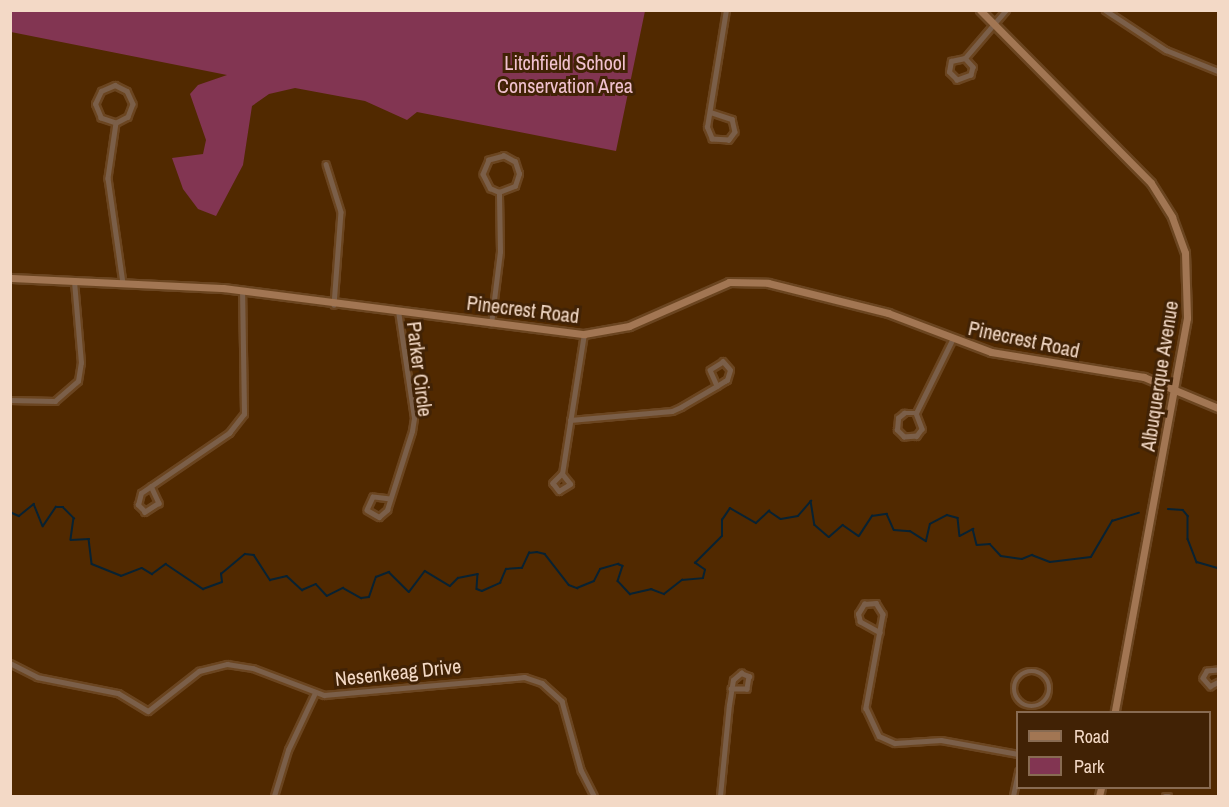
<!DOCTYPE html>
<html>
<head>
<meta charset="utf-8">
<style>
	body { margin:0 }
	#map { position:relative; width:1229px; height:807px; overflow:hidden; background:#512900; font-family:"Archivo Narrow",sans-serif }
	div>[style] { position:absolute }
	.green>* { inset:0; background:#823552 }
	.stream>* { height:1.5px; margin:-0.75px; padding:0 0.75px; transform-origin:0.75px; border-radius:0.75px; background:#082232 }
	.roads { filter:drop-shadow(2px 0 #6b4520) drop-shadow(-2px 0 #6b4520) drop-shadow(0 2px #6b4520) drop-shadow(0 -2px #6b4520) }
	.street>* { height:4.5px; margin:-2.25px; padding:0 2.25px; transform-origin:2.25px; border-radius:2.25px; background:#7b5f49 }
	.street>.ring { margin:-2.25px; padding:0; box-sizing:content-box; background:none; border:4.5px solid #7b5f49; border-radius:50% }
	.secondary>* { height:7px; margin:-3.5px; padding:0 3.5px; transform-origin:3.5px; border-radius:3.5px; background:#a27653 }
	span { translate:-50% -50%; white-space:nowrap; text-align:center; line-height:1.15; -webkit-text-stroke:6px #412205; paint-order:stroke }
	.park-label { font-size:20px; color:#f1c2d0 }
	.street-label { font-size:20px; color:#f3d9c6 }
	.frame { position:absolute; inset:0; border:12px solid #f3d9c6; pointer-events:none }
	.legend { position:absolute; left:1016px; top:711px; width:195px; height:78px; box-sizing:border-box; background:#412205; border:2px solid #886b52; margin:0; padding:8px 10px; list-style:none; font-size:18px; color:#f3d9c6 }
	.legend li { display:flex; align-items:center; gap:12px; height:30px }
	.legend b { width:30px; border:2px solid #886b52 }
</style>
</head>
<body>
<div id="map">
	<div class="green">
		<div style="clip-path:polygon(10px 11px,11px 10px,645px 11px,616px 151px,417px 112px,407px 120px,365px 101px,295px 88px,269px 94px,252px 106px,243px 165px,216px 216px,198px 209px,183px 189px,172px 158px,203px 154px,206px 140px,190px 94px,198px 85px,227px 75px,11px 32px)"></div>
	</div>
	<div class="stream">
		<div style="left:1168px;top:509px;width:15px;rotate:4deg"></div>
		<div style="left:1183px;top:510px;width:8px;rotate:50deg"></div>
		<div style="left:1188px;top:516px;width:23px;rotate:90deg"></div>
		<div style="left:1188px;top:539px;width:25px;rotate:69deg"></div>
		<div style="left:1197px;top:562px;width:22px;rotate:16deg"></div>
		<div style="left:10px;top:512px;width:10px;rotate:24deg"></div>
		<div style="left:19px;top:516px;width:19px;rotate:-39deg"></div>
		<div style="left:34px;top:504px;width:24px;rotate:68deg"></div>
		<div style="left:43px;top:526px;width:23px;rotate:-56deg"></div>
		<div style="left:56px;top:507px;width:7px"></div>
		<div style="left:63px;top:507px;width:16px;rotate:45deg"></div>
		<div style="left:74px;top:518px;width:22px;rotate:98deg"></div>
		<div style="left:71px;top:540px;width:18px;rotate:-3deg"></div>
		<div style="left:89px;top:539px;width:25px;rotate:83deg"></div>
		<div style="left:92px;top:564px;width:31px;rotate:22deg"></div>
		<div style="left:121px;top:576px;width:22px;rotate:-21deg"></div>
		<div style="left:142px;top:568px;width:12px;rotate:31deg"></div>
		<div style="left:152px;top:574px;width:17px;rotate:-36deg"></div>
		<div style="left:166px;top:564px;width:45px;rotate:34deg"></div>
		<div style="left:203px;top:589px;width:20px;rotate:-20deg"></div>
		<div style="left:222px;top:582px;width:8px;rotate:-97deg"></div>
		<div style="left:221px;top:574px;width:31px;rotate:-40deg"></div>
		<div style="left:245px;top:554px;width:9px;rotate:6deg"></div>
		<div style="left:254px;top:555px;width:30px;rotate:57deg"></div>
		<div style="left:270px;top:580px;width:17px;rotate:-13deg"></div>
		<div style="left:287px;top:576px;width:21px;rotate:43deg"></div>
		<div style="left:302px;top:590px;width:15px;rotate:-23deg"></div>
		<div style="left:316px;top:584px;width:16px;rotate:47deg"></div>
		<div style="left:327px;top:596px;width:18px;rotate:-27deg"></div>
		<div style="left:343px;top:588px;width:21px;rotate:29deg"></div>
		<div style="left:361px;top:598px;width:8px;rotate:-7deg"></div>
		<div style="left:369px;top:597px;width:21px;rotate:-71deg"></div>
		<div style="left:376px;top:577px;width:14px;rotate:-21deg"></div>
		<div style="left:389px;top:572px;width:28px;rotate:45deg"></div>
		<div style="left:409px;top:592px;width:26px;rotate:-53deg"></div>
		<div style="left:425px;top:571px;width:29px;rotate:31deg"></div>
		<div style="left:450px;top:586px;width:11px;rotate:-45deg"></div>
		<div style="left:458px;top:578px;width:20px;rotate:-11deg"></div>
		<div style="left:478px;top:574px;width:15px;rotate:94deg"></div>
		<div style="left:477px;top:589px;width:5px;rotate:22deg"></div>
		<div style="left:482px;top:591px;width:20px;rotate:-24deg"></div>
		<div style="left:500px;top:583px;width:15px;rotate:-67deg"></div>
		<div style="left:506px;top:569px;width:16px;rotate:-4deg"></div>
		<div style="left:522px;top:568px;width:17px;rotate:-65deg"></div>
		<div style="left:529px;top:553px;width:8px;rotate:-7deg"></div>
		<div style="left:537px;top:552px;width:8px;rotate:14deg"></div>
		<div style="left:545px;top:554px;width:39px;rotate:52deg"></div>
		<div style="left:569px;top:585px;width:9px;rotate:21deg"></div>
		<div style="left:577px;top:588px;width:18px;rotate:-22deg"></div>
		<div style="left:594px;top:581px;width:13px;rotate:-63deg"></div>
		<div style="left:600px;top:569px;width:19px;rotate:-16deg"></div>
		<div style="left:618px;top:564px;width:5px;rotate:22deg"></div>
		<div style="left:623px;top:566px;width:16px;rotate:108deg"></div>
		<div style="left:618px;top:581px;width:18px;rotate:47deg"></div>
		<div style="left:630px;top:594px;width:22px;rotate:-13deg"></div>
		<div style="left:651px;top:589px;width:14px;rotate:21deg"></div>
		<div style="left:664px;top:594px;width:23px;rotate:-38deg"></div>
		<div style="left:682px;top:580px;width:21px;rotate:-5deg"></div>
		<div style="left:703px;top:578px;width:8px;rotate:-76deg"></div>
		<div style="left:705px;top:570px;width:12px;rotate:-145deg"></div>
		<div style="left:695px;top:563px;width:38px;rotate:-45deg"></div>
		<div style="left:722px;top:536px;width:16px;rotate:-90deg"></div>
		<div style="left:722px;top:520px;width:14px;rotate:-56deg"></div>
		<div style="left:730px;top:508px;width:30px;rotate:30deg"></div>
		<div style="left:756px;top:523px;width:18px;rotate:-43deg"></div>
		<div style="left:769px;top:511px;width:14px;rotate:34deg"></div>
		<div style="left:781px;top:519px;width:17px;rotate:-10deg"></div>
		<div style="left:798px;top:516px;width:20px;rotate:-49deg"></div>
		<div style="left:811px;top:501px;width:24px;rotate:81deg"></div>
		<div style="left:815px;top:525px;width:18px;rotate:41deg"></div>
		<div style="left:829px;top:537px;width:18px;rotate:-41deg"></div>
		<div style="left:843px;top:525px;width:19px;rotate:35deg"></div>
		<div style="left:859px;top:536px;width:24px;rotate:-57deg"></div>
		<div style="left:872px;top:516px;width:15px;rotate:-8deg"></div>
		<div style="left:887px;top:514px;width:17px;rotate:66deg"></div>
		<div style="left:894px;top:530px;width:16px;rotate:4deg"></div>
		<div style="left:910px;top:531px;width:19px;rotate:32deg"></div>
		<div style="left:926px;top:541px;width:17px;rotate:-77deg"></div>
		<div style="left:930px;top:524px;width:19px;rotate:-28deg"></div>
		<div style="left:947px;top:515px;width:11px;rotate:15deg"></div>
		<div style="left:958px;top:518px;width:18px;rotate:84deg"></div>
		<div style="left:960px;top:536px;width:15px;rotate:-28deg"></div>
		<div style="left:973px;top:529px;width:16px;rotate:76deg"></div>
		<div style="left:977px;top:545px;width:13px;rotate:-4deg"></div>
		<div style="left:990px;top:544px;width:16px;rotate:47deg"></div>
		<div style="left:1001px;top:556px;width:21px;rotate:8deg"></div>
		<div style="left:1022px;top:559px;width:11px;rotate:-22deg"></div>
		<div style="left:1032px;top:555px;width:19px;rotate:21deg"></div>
		<div style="left:1050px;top:562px;width:41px;rotate:-7deg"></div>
		<div style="left:1091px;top:557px;width:42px;rotate:-59.7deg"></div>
		<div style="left:1112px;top:521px;width:28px;rotate:-17deg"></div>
	</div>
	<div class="roads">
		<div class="street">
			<div style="left:1105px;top:10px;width:73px;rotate:33.3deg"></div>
			<div style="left:1166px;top:50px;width:56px;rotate:22deg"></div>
			<div style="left:965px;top:58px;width:12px;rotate:48deg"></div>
			<div style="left:973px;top:67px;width:8px;rotate:104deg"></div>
			<div style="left:971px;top:75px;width:15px;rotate:160deg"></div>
			<div style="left:957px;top:80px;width:11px;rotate:-135deg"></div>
			<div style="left:949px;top:72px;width:11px;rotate:-80deg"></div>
			<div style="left:951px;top:61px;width:14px;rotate:-12deg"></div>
			<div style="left:965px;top:58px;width:63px;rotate:-49.5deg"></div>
			<div style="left:710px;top:112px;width:23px;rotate:18deg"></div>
			<div style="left:732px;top:119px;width:13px;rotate:77deg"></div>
			<div style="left:735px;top:132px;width:10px;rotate:127deg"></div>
			<div style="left:729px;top:140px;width:17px;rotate:-177deg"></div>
			<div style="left:712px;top:139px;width:13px;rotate:-113deg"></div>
			<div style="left:707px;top:127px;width:119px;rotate:-80.8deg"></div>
			<div style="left:116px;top:123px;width:16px;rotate:-162deg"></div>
			<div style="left:101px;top:118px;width:15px;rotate:-113deg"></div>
			<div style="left:95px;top:104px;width:14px;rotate:-65deg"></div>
			<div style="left:101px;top:91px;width:15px;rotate:-23deg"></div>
			<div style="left:115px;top:85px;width:13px;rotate:27deg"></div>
			<div style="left:127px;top:91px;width:14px;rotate:65deg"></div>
			<div style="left:133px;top:104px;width:14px;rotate:111deg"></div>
			<div style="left:128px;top:117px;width:13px;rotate:153deg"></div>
			<div style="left:116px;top:123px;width:56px;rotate:98.3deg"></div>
			<div style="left:108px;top:178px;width:106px;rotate:81.9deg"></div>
			<div style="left:326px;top:164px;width:50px;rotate:72.6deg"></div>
			<div style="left:341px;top:212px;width:93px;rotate:94.3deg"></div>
			<div style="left:491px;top:324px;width:73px;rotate:-82.9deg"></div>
			<div style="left:500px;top:252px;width:60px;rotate:-91deg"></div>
			<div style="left:499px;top:192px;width:17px;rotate:-21deg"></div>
			<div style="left:515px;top:186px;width:13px;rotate:-72deg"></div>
			<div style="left:519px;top:174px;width:13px;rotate:-108deg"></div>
			<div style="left:515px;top:162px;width:13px;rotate:-151deg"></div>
			<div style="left:504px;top:156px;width:16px;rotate:165deg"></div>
			<div style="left:489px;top:160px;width:15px;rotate:113deg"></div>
			<div style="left:483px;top:174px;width:16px;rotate:63deg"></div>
			<div style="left:490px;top:188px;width:10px;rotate:24deg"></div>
			<div style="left:10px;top:400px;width:45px;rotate:1.3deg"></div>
			<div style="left:55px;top:401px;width:30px;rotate:-41deg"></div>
			<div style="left:78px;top:381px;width:18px;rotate:-81deg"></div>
			<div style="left:81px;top:363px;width:81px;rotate:-94.9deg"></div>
			<div style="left:916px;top:413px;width:17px;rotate:69deg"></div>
			<div style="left:922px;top:429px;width:9px;rotate:126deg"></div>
			<div style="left:917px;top:436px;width:13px;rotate:176deg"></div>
			<div style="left:904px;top:437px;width:10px;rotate:-135deg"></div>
			<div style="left:897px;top:430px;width:12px;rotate:-85deg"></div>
			<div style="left:898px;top:418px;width:8px;rotate:-40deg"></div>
			<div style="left:904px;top:413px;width:12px"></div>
			<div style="left:916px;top:413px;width:81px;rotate:-63.7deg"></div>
			<div style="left:570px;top:420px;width:102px;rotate:-5deg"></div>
			<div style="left:672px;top:411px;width:10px;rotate:-24deg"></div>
			<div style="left:681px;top:407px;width:42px;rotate:-30.3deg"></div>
			<div style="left:717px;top:386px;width:9px;rotate:-32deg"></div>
			<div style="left:725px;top:381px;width:2px;rotate:-27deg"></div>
			<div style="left:727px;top:380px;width:10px;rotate:-73deg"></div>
			<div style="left:730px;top:370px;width:11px;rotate:-131deg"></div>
			<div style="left:723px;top:362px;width:15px;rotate:148deg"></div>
			<div style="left:710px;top:370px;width:17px;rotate:66deg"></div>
			<div style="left:562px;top:474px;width:13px;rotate:135deg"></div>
			<div style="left:553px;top:483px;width:10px;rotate:53deg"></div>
			<div style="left:559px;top:491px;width:13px;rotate:-32deg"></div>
			<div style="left:570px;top:484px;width:13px;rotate:-129deg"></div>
			<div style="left:562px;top:474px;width:142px;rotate:-81.1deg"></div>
			<div style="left:151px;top:486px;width:19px;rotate:65deg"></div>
			<div style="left:159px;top:503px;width:17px;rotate:147deg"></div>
			<div style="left:145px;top:512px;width:10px;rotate:-135deg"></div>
			<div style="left:138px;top:505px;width:12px;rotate:-76deg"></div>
			<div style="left:141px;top:493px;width:107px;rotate:-34.3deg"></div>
			<div style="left:229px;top:433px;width:24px;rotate:-52deg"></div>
			<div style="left:244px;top:414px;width:123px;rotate:-90.9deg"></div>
			<div style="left:390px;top:499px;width:17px;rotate:-173deg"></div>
			<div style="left:373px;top:497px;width:14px;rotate:115deg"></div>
			<div style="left:367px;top:510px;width:14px;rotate:30deg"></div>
			<div style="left:379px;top:517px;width:11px;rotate:-41deg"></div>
			<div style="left:387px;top:510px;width:83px;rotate:-72.4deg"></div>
			<div style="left:412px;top:431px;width:13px;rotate:-81deg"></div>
			<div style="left:414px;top:418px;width:108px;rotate:-98.5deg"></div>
			<div style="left:880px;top:633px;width:23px;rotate:-151deg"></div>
			<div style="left:860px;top:622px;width:8px;rotate:-104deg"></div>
			<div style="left:858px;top:614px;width:12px;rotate:-59deg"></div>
			<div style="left:864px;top:604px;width:12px;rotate:-5deg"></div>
			<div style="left:876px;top:603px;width:13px;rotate:58deg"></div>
			<div style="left:883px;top:614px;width:96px;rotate:100.3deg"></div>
			<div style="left:866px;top:708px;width:31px;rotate:65deg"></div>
			<div style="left:879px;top:736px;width:17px;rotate:24deg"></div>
			<div style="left:895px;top:743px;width:46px;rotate:-3.7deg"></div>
			<div style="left:941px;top:740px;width:78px;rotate:10.3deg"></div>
			<div style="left:10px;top:663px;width:30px;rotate:27deg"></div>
			<div style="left:37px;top:677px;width:83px;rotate:11.2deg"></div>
			<div style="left:118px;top:693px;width:35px;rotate:31deg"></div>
			<div style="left:148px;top:711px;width:65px;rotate:-38.1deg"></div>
			<div style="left:199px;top:671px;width:29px;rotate:-14deg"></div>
			<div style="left:227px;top:664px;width:26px;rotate:9deg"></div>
			<div style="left:253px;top:668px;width:76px;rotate:20.8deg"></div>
			<div style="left:324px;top:695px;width:201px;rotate:-5.1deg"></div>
			<div style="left:524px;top:677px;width:19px;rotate:18deg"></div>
			<div style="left:542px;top:683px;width:27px;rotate:42deg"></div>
			<div style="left:562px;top:701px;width:72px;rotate:74.6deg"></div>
			<div style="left:581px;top:770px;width:29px;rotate:63deg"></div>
			<div style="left:1218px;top:670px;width:11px;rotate:175deg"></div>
			<div style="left:1207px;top:671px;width:8px;rotate:120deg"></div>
			<div style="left:1203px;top:678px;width:11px;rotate:49deg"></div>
			<div style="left:1210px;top:686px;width:9px;rotate:-27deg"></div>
			<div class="ring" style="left:1014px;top:671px;width:31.5px;height:31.5px"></div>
			<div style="left:274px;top:796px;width:48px;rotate:-73.1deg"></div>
			<div style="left:288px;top:750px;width:63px;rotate:-64.7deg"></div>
			<div style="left:720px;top:796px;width:91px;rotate:-84.4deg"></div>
			<div style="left:729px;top:705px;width:25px;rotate:-81deg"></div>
			<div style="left:733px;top:680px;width:11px;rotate:-41deg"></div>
			<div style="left:741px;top:673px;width:9px;rotate:21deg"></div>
			<div style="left:749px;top:676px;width:13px;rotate:99deg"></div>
			<div style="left:747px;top:689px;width:16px;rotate:180deg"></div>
			<div style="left:1013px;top:796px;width:25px;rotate:-78deg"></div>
			<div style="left:1165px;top:796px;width:4px"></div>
		</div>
		<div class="secondary">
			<div style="left:980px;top:10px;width:243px;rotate:45.3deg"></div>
			<div style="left:1151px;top:183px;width:40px;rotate:58deg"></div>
			<div style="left:1172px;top:217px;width:38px;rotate:70deg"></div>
			<div style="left:1185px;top:253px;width:65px;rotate:88.2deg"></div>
			<div style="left:1187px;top:318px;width:401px;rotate:100.4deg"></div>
			<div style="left:10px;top:278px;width:213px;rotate:2.7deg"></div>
			<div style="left:223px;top:288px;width:364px;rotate:7.3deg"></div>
			<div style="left:584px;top:334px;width:46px;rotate:-10.1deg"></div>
			<div style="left:629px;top:326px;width:109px;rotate:-23.7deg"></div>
			<div style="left:729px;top:282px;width:39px;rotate:1deg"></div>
			<div style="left:768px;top:283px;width:124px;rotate:14deg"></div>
			<div style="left:888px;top:313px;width:110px;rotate:20.7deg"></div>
			<div style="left:991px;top:352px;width:155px;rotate:9.3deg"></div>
			<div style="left:1144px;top:377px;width:80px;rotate:22.7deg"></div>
			<div style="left:1099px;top:796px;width:8px;rotate:-76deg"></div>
		</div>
	</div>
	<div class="park-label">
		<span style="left:565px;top:74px">Litchfield School<br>Conservation Area</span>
	</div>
	<div class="street-label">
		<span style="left:523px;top:309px;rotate:7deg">Pinecrest Road</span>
		<span style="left:1024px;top:339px;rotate:12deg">Pinecrest Road</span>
		<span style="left:420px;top:369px;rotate:83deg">Parker Circle</span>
		<span style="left:1159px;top:376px;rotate:-81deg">Albuquerque Avenue</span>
		<span style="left:398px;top:672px;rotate:-6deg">Nesenkeag Drive</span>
	</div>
	<div class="frame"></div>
	<ul class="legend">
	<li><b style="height:8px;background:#a27653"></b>Road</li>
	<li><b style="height:16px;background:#823552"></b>Park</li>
	</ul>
</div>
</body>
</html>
